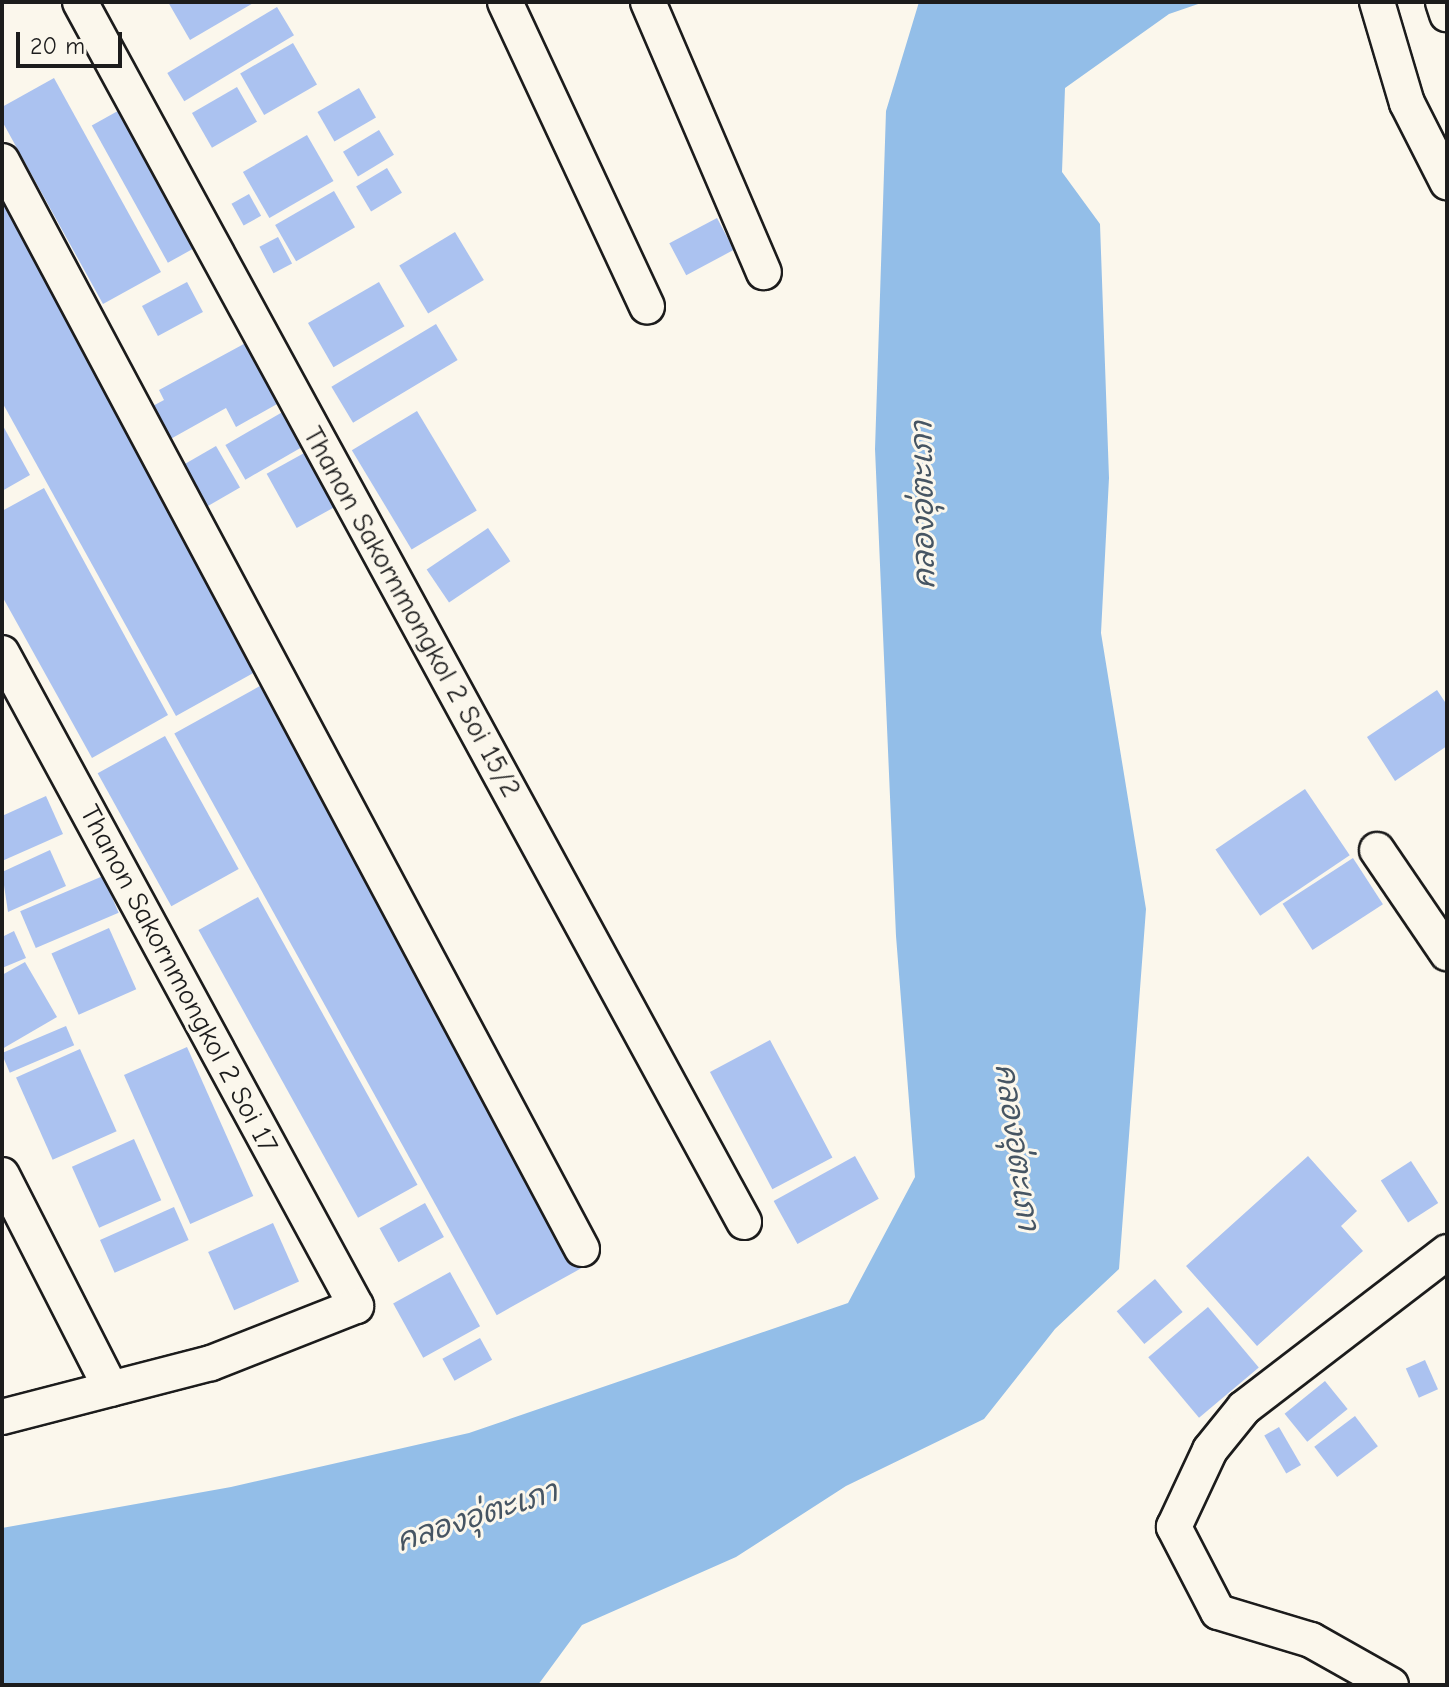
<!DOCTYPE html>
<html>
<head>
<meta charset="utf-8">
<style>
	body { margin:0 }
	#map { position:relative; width:1449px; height:1687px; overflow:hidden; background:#fbf7ec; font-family:"Comic Neue","Playpen Sans Thai",sans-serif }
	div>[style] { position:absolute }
	.water>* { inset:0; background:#93bee8 }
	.building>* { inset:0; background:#abc2f0; transform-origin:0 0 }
	.roads { filter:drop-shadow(2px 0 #1c1c1c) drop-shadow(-2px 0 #1c1c1c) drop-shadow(0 2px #1c1c1c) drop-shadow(0 -2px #1c1c1c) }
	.minor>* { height:34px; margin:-17px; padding:0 17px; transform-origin:17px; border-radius:17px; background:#fbf7ec }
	span { translate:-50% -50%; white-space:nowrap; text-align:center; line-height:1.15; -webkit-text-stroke:6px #fbf7ec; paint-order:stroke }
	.street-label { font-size:28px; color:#1c1c1c }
	.water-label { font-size:30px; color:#465563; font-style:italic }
	.frame { position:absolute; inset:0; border:4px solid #1c1c1c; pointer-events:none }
	.scale { position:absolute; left:16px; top:32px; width:106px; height:36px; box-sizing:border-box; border:4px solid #1c1c1c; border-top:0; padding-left:10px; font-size:24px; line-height:28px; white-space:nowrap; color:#1c1c1c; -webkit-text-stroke:6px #fbf7ec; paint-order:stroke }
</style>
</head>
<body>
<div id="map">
	<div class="water">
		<div style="clip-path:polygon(919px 2px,1204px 2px,1169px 14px,1065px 88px,1062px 172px,1100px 224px,1109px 478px,1101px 633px,1146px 909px,1119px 1269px,1055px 1329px,984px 1419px,846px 1486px,736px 1557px,582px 1625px,538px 1685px,2px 1685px,2px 1528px,231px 1487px,469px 1433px,848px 1303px,915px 1177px,896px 936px,875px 449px,886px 111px)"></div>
	</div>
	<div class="building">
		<div style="clip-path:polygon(168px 2px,255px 2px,190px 40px)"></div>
		<div style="left:277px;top:7px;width:33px;height:128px;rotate:59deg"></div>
		<div style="left:293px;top:43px;width:48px;height:61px;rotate:60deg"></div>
		<div style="clip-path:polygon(54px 78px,161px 272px,103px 304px,2px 121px,2px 107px)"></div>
		<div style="left:237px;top:87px;width:40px;height:52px;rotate:60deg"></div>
		<div style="left:359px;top:88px;width:34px;height:48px;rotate:60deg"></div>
		<div style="left:125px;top:107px;width:157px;height:38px;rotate:61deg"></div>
		<div style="left:379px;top:130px;width:29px;height:42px;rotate:59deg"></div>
		<div style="left:307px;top:135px;width:53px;height:74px;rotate:60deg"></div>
		<div style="left:387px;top:168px;width:29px;height:36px;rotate:59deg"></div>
		<div style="left:334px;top:191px;width:42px;height:68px;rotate:60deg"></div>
		<div style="clip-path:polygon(2px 192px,264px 667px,176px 716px,2px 402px)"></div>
		<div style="left:249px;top:194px;width:25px;height:20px;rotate:61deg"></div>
		<div style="left:717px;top:218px;width:36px;height:54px;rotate:62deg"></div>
		<div style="left:455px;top:232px;width:56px;height:65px;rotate:59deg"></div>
		<div style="left:278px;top:237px;width:30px;height:21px;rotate:62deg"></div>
		<div style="left:187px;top:282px;width:34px;height:51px;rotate:62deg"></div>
		<div style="left:379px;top:282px;width:51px;height:82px;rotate:60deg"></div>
		<div style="left:436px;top:324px;width:42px;height:122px;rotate:59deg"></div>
		<div style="clip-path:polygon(253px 339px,286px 399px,236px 427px,226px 408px,167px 441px,149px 408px,164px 400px,159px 390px)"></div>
		<div style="left:286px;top:410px;width:40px;height:70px;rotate:60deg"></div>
		<div style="left:417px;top:411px;width:116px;height:76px;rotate:59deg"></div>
		<div style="clip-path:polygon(2px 424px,30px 475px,2px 491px)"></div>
		<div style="left:216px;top:446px;width:48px;height:39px;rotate:60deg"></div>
		<div style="left:306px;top:452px;width:62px;height:45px;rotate:61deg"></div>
		<div style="clip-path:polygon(44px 488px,168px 715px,92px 758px,2px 596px,2px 511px)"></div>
		<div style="left:488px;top:528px;width:40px;height:74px;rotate:56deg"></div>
		<div style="left:260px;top:686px;width:665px;height:98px;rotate:61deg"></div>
		<div style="clip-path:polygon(1437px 690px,1447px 705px,1447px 746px,1395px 781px,1367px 737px)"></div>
		<div style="left:165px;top:736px;width:152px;height:77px;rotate:61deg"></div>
		<div style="left:1305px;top:789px;width:80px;height:108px;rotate:56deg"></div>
		<div style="clip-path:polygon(46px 796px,63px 834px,2px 861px,2px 816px)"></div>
		<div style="clip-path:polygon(50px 850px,66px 886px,8px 912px,2px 872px)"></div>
		<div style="left:1353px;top:858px;width:55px;height:84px;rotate:57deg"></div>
		<div style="left:103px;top:876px;width:40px;height:90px;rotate:67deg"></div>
		<div style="left:258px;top:897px;width:329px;height:68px;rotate:61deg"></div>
		<div style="left:109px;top:928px;width:67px;height:63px;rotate:66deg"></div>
		<div style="clip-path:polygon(14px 931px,26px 958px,2px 968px,2px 937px)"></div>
		<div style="clip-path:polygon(25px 962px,57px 1017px,2px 1049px,2px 975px)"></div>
		<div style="left:66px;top:1026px;width:21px;height:70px;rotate:67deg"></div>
		<div style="left:770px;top:1040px;width:133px;height:68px;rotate:62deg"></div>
		<div style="left:187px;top:1047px;width:163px;height:69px;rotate:66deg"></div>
		<div style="left:80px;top:1049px;width:90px;height:70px;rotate:66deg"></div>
		<div style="left:134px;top:1139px;width:67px;height:68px;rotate:66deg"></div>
		<div style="left:855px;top:1156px;width:49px;height:93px;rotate:61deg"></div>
		<div style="clip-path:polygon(1308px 1156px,1357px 1211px,1341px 1226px,1363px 1251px,1257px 1346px,1186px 1266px)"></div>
		<div style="left:1411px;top:1161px;width:50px;height:36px;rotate:57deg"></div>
		<div style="left:425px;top:1203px;width:39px;height:52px;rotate:61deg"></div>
		<div style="left:174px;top:1207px;width:36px;height:81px;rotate:66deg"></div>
		<div style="left:273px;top:1223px;width:64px;height:71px;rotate:66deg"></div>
		<div style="left:450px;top:1272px;width:62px;height:65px;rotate:61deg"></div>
		<div style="left:1155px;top:1279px;width:43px;height:50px;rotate:50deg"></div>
		<div style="left:1208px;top:1307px;width:79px;height:78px;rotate:50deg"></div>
		<div style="left:480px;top:1338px;width:25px;height:43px;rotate:61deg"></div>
		<div style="left:1425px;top:1360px;width:32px;height:21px;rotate:66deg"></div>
		<div style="left:1325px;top:1381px;width:36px;height:52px;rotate:51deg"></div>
		<div style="left:1355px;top:1416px;width:38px;height:51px;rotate:53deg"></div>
		<div style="left:1279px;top:1427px;width:44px;height:17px;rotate:60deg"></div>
	</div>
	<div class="roads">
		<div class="minor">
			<div style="left:80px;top:2px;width:1389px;rotate:61.44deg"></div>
			<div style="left:505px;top:2px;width:336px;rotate:65deg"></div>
			<div style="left:648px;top:2px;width:294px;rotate:66.8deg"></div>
			<div style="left:1377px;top:2px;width:105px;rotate:73.5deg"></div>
			<div style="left:1407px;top:103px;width:89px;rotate:63.1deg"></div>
			<div style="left:1443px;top:2px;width:13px;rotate:72deg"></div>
			<div style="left:2px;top:161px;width:1233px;rotate:61.94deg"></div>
			<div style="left:2px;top:653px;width:743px;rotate:61.54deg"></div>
			<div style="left:356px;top:1306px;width:156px;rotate:158.5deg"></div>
			<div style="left:211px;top:1363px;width:216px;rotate:165.5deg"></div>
			<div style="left:1377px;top:850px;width:125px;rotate:55.8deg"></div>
			<div style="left:2px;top:1175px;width:240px;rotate:63deg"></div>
			<div style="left:1391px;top:1685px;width:92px;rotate:-150.6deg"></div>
			<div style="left:1311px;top:1640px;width:97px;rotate:-163.2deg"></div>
			<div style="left:1218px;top:1612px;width:96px;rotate:-117.4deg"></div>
			<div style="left:1174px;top:1527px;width:85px;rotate:-64.9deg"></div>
			<div style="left:1210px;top:1450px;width:54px;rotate:-51deg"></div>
			<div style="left:1244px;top:1408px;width:256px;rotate:-37.5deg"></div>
		</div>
	</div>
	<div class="street-label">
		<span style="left:412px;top:612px;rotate:61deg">Thanon Sakornmongkol 2 Soi 15/2</span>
		<span style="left:179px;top:979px;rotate:62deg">Thanon Sakornmongkol 2 Soi 17</span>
	</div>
	<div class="water-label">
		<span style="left:924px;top:505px;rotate:-91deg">คลองอุ่ตะเภา</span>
		<span style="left:1016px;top:1147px;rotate:82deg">คลองอุ่ตะเภา</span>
		<span style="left:477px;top:1517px;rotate:-18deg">คลองอุ่ตะเภา</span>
	</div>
	<div class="frame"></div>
	<div class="scale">20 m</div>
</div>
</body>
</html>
